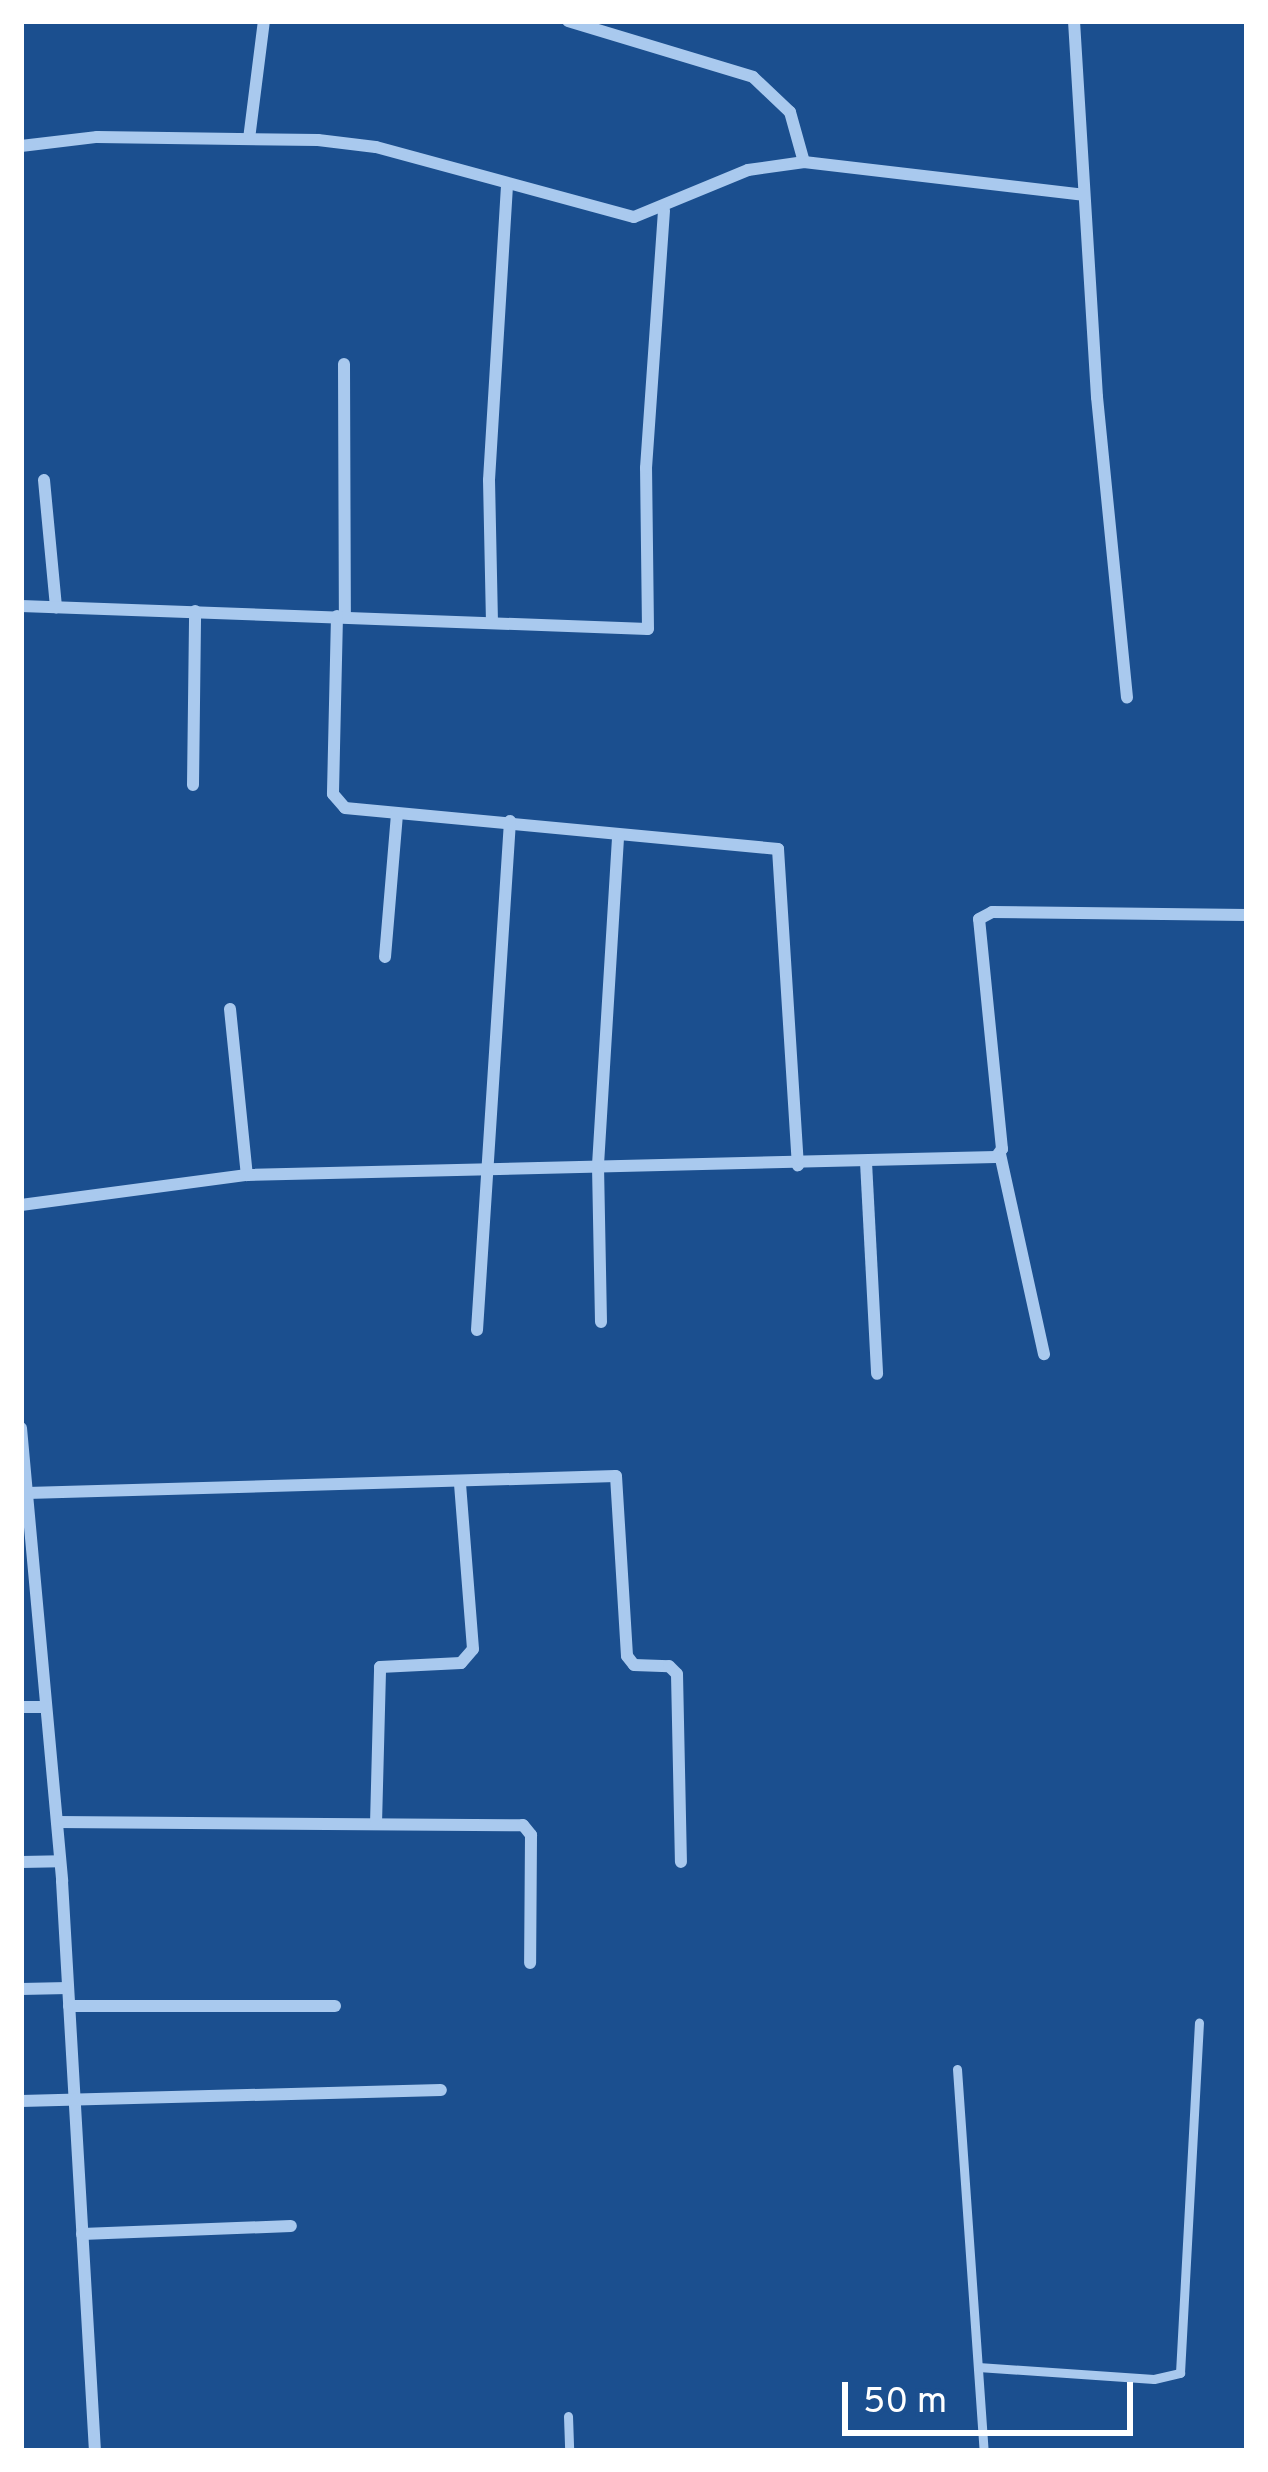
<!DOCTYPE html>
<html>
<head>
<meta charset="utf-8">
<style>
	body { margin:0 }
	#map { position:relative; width:1268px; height:2472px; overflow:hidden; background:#1b4f8f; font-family:Overpass,sans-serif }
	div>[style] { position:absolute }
	.service>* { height:9px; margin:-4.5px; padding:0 4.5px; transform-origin:4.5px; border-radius:4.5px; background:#a9c9ee }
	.minor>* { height:12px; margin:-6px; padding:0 6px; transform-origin:6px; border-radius:6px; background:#a9c9ee }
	span { translate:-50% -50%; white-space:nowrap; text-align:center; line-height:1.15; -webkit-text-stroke:10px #1b4f8f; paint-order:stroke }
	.frame { position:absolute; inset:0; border:24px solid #fff; pointer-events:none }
	.scale { position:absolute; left:842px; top:2382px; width:291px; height:54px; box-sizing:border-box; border:6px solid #fff; border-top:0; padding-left:15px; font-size:36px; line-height:42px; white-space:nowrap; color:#fff; -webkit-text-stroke:9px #1b4f8f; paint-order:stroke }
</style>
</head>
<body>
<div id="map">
	<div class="service">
		<div style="left:957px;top:2069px;width:383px;rotate:86deg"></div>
		<div style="left:978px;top:2367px;width:176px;rotate:3.9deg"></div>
		<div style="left:1154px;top:2379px;width:27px;rotate:-13deg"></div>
		<div style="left:1180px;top:2373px;width:351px;rotate:-86.9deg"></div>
		<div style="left:568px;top:2416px;width:35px;rotate:88deg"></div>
	</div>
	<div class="minor">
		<div style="left:568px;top:21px;width:193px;rotate:16.8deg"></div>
		<div style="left:753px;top:77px;width:51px;rotate:43.4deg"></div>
		<div style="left:790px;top:112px;width:52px;rotate:74.4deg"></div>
		<div style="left:1074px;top:21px;width:377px;rotate:86.5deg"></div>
		<div style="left:1097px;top:397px;width:302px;rotate:84.3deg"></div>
		<div style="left:249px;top:139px;width:119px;rotate:-82.8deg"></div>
		<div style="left:21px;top:146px;width:77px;rotate:-6.8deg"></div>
		<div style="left:97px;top:137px;width:221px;rotate:0.8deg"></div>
		<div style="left:318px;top:140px;width:58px;rotate:6.9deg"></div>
		<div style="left:376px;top:147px;width:267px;rotate:15.2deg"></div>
		<div style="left:634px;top:217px;width:123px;rotate:-22.4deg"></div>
		<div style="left:748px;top:170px;width:57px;rotate:-8.1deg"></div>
		<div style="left:804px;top:162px;width:281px;rotate:6.7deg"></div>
		<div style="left:344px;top:364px;width:252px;rotate:89.8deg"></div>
		<div style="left:44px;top:480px;width:128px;rotate:84.6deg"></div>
		<div style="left:21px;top:606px;width:627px;rotate:2.1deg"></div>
		<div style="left:648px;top:629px;width:161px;rotate:-90.7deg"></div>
		<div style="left:646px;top:468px;width:258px;rotate:-86deg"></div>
		<div style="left:337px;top:616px;width:178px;rotate:91.3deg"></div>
		<div style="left:333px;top:794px;width:18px;rotate:49deg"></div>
		<div style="left:345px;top:808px;width:435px;rotate:5.4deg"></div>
		<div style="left:778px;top:849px;width:317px;rotate:86.4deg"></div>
		<div style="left:492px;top:623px;width:143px;rotate:-91.2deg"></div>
		<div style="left:489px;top:480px;width:296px;rotate:-86.5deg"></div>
		<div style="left:193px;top:785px;width:174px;rotate:-89.3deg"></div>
		<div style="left:385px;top:957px;width:144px;rotate:-85.2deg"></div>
		<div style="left:230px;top:1009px;width:167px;rotate:84.2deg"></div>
		<div style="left:1000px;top:1154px;width:205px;rotate:77.6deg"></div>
		<div style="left:866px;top:1162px;width:212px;rotate:87deg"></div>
		<div style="left:21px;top:1205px;width:228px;rotate:-7.6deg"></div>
		<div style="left:247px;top:1175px;width:749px;rotate:-1.38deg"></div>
		<div style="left:996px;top:1157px;width:10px;rotate:-53deg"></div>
		<div style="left:1002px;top:1149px;width:231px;rotate:-95.7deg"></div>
		<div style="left:979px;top:919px;width:15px;rotate:-28deg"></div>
		<div style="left:992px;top:912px;width:255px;rotate:0.7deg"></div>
		<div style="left:601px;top:1322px;width:157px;rotate:-91.1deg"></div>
		<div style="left:598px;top:1165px;width:331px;rotate:-86.5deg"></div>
		<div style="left:477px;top:1330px;width:510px;rotate:-86.29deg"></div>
		<div style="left:21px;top:1428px;width:455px;rotate:84.8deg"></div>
		<div style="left:62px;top:1881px;width:571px;rotate:86.69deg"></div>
		<div style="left:27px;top:1493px;width:589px;rotate:-1.65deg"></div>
		<div style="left:616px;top:1476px;width:180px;rotate:86.5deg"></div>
		<div style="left:627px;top:1656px;width:11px;rotate:52deg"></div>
		<div style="left:634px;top:1665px;width:35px;rotate:2deg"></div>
		<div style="left:669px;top:1666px;width:11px;rotate:45deg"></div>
		<div style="left:677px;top:1674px;width:188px;rotate:88.8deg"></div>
		<div style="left:21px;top:1707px;width:25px"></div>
		<div style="left:57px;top:1822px;width:466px;rotate:0.4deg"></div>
		<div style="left:523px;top:1825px;width:13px;rotate:51deg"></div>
		<div style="left:531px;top:1835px;width:128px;rotate:90.4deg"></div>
		<div style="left:376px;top:1824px;width:157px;rotate:-88.5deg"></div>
		<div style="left:380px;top:1667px;width:81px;rotate:-2.8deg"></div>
		<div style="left:461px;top:1663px;width:18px;rotate:-49deg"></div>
		<div style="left:473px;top:1649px;width:165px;rotate:-94.5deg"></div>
		<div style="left:21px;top:1862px;width:39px;rotate:-1deg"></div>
		<div style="left:21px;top:1989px;width:47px;rotate:-1.2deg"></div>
		<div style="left:69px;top:2006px;width:266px"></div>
		<div style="left:21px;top:2101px;width:420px;rotate:-1.5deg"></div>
		<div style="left:82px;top:2234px;width:209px;rotate:-2.2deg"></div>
	</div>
	<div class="frame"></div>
	<div class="scale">50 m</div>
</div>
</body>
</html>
